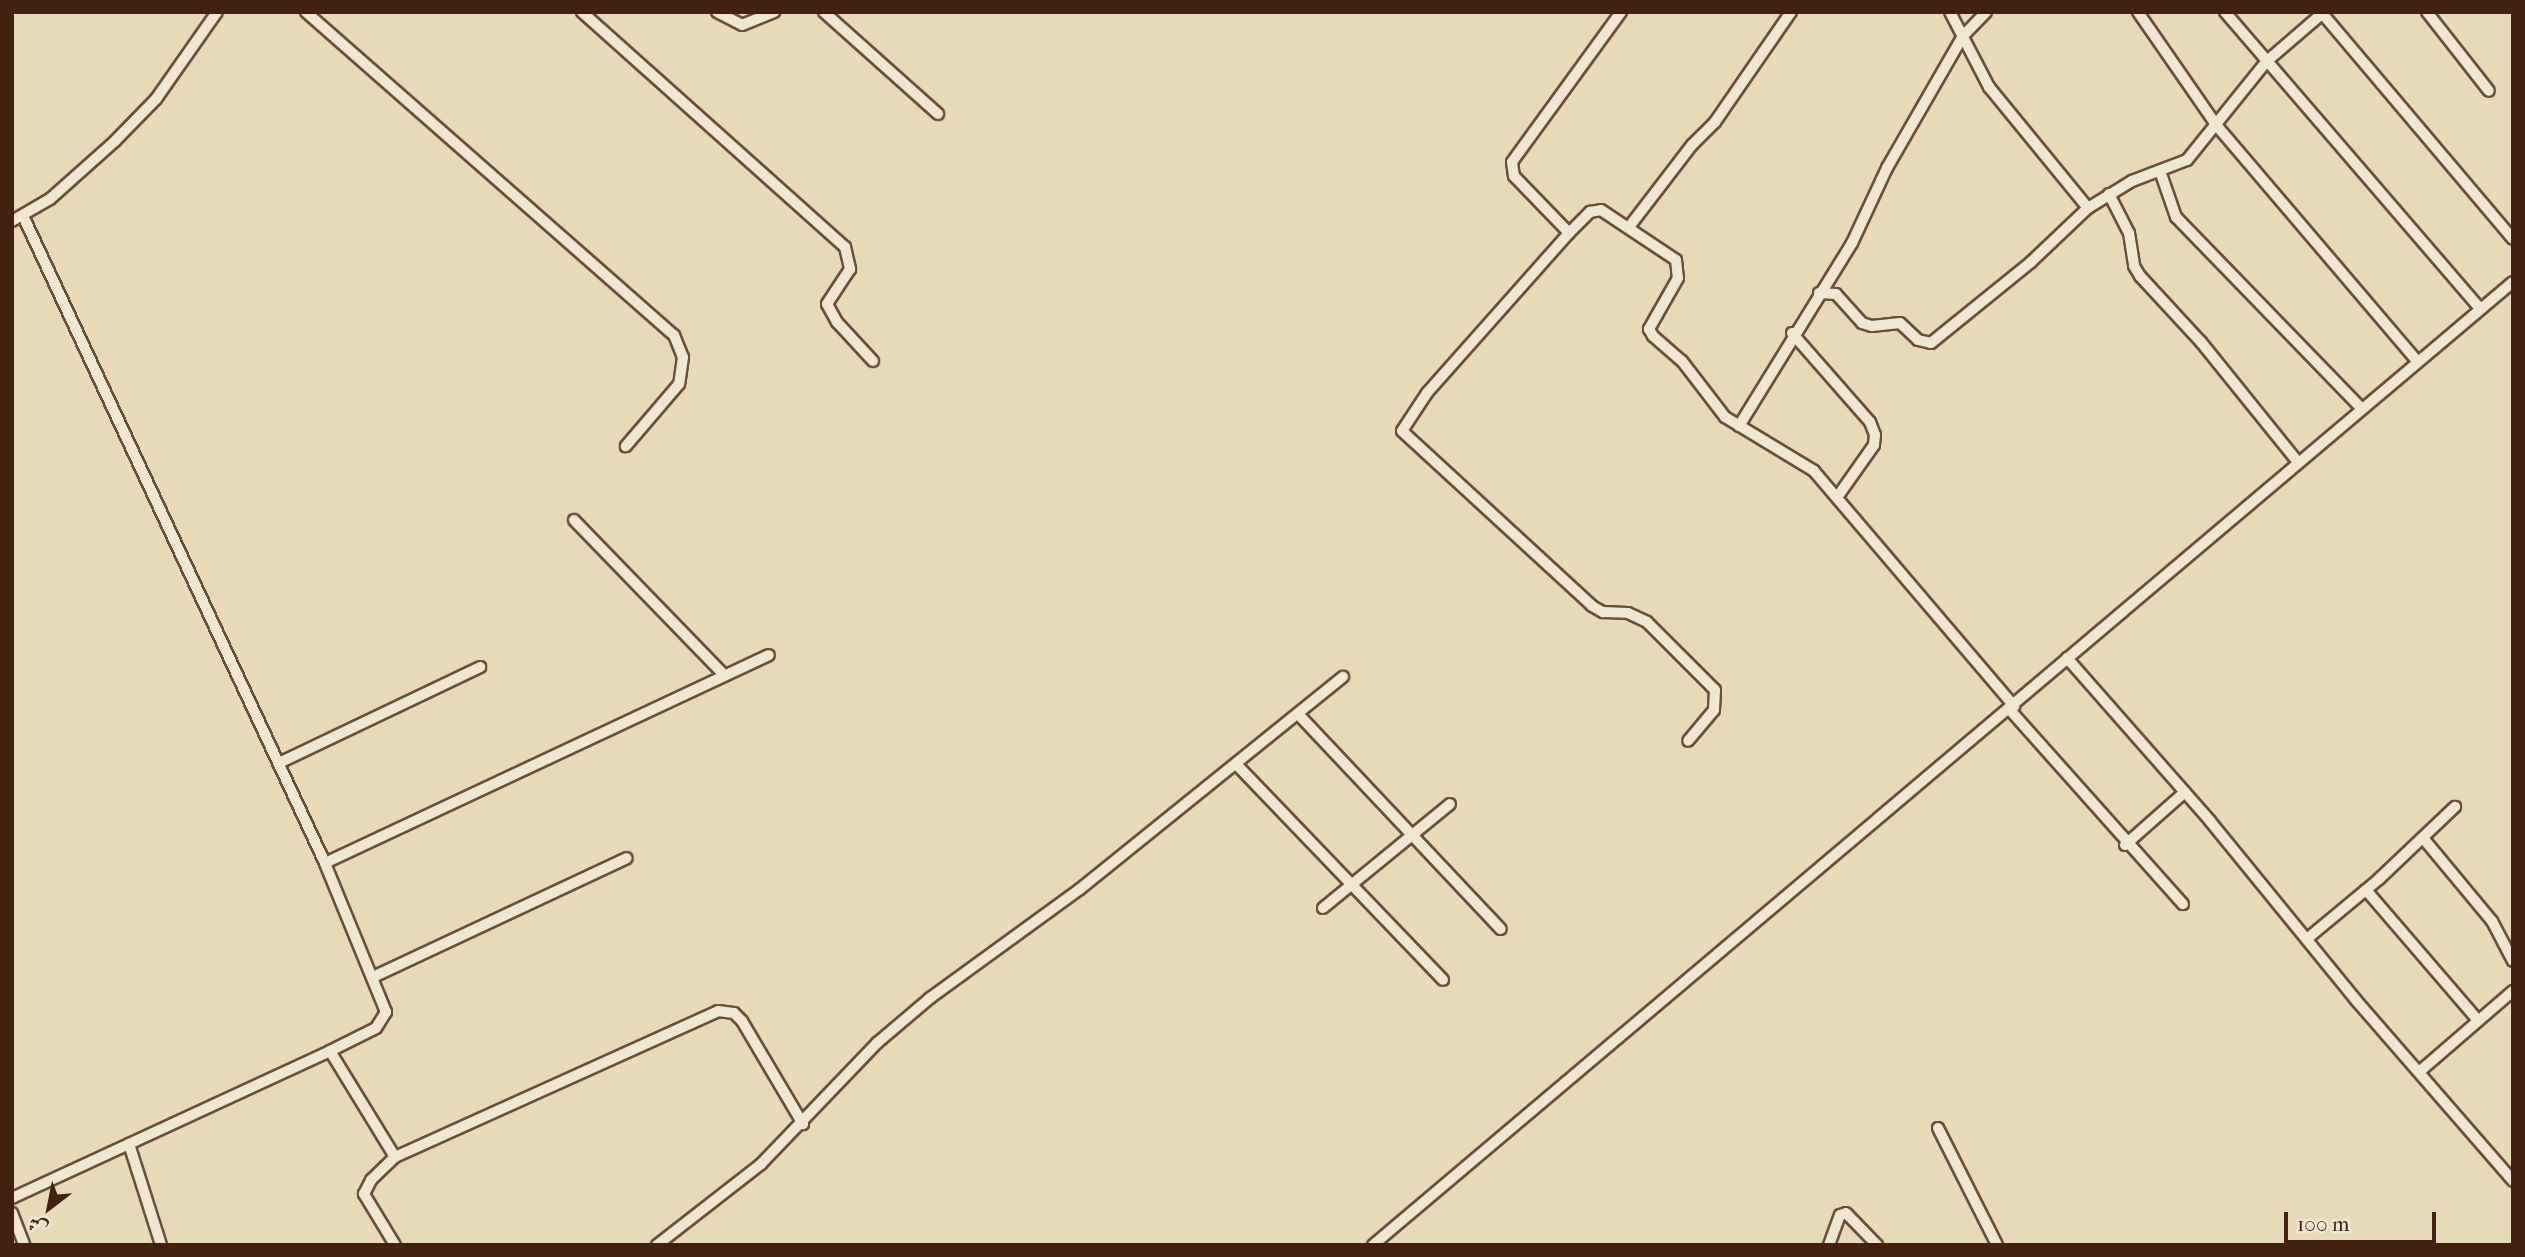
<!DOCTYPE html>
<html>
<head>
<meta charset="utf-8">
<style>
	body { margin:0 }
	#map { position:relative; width:2525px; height:1257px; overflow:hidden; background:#e7dab9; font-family:"IM FELL French Canon",Amiri,serif }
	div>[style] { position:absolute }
	.roads { filter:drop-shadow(2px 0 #6c4f3a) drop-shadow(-2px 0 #6c4f3a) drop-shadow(0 2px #6c4f3a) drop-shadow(0 -2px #6c4f3a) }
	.minor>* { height:10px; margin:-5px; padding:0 5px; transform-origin:5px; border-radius:5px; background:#efe7d2 }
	span { translate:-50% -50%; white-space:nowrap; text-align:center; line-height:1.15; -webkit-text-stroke:6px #efe7d2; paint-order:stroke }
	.frame { position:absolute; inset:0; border:14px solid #432110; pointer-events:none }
	.north { position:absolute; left:14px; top:1173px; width:70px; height:70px; -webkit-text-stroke:5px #efe7d2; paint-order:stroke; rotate:212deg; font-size:19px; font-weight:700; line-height:28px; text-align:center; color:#432110 }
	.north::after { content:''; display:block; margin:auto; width:24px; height:32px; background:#432110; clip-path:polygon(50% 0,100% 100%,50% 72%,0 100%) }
	.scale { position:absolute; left:2284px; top:1212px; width:152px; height:32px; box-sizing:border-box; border:4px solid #432110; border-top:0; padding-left:9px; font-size:21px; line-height:24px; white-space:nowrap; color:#432110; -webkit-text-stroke:5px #efe7d2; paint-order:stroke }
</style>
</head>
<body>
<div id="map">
	<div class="roads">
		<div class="minor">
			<div style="left:306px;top:12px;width:490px;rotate:41.3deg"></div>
			<div style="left:674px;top:335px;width:24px;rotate:68deg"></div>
			<div style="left:683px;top:357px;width:27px;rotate:98deg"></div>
			<div style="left:679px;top:384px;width:82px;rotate:130.5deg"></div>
			<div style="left:582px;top:12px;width:353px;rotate:41.8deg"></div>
			<div style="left:845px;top:247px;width:23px;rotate:77deg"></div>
			<div style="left:850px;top:269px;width:42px;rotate:123.3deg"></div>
			<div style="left:827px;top:304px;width:21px;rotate:61deg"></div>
			<div style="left:837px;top:322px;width:53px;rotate:47.3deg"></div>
			<div style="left:717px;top:12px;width:28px;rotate:27deg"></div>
			<div style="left:742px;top:25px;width:35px;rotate:-22deg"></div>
			<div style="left:824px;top:12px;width:153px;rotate:41.8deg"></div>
			<div style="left:1621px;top:12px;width:185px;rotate:126deg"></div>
			<div style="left:1512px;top:162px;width:14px;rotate:82deg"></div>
			<div style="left:1514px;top:176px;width:79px;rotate:46deg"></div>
			<div style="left:1569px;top:233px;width:30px;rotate:-45deg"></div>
			<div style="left:1590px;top:212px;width:11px;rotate:-10deg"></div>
			<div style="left:1601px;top:210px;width:90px;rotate:33.7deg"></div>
			<div style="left:1676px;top:260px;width:18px;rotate:84deg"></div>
			<div style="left:1678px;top:278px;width:59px;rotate:119.6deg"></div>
			<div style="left:1649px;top:329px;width:8px;rotate:60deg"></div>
			<div style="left:1653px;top:336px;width:38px;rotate:41deg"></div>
			<div style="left:1682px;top:361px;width:71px;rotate:52.5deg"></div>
			<div style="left:1725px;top:417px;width:104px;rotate:31.2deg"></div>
			<div style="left:1814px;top:471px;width:309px;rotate:49.6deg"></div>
			<div style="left:1950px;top:12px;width:85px;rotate:62.5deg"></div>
			<div style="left:1989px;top:87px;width:156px;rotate:50.7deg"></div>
			<div style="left:2088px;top:208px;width:52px;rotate:-31.5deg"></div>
			<div style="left:2132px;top:181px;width:59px;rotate:-20.9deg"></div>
			<div style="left:2187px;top:160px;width:127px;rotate:-51.1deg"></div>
			<div style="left:2267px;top:61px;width:75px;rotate:-40.7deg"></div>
			<div style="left:2138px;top:12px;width:139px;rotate:55.3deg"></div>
			<div style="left:2217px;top:126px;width:309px;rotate:49.6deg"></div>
			<div style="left:2225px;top:12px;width:391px;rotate:49.3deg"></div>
			<div style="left:2321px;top:12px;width:297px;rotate:49.8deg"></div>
			<div style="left:2427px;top:12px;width:100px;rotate:51.9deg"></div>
			<div style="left:2160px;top:171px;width:49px;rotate:70.8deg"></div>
			<div style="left:2176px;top:217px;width:266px;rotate:45.9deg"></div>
			<div style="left:2109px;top:194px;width:44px;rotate:62.9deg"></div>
			<div style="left:2129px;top:233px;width:33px;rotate:81deg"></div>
			<div style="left:2134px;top:266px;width:12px;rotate:59deg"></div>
			<div style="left:2140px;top:276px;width:90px;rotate:47.3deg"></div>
			<div style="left:2201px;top:342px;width:154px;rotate:51.1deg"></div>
			<div style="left:12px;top:221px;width:44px;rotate:-30.1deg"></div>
			<div style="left:50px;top:199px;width:87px;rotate:-41.7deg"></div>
			<div style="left:115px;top:141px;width:59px;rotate:-45.7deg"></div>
			<div style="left:156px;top:99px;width:106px;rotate:-55deg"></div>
			<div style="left:1629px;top:227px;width:103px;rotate:-52.5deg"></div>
			<div style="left:1692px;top:145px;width:33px;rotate:-45deg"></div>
			<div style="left:1715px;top:122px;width:134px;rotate:-55.4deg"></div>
			<div style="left:1569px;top:233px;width:214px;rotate:131.6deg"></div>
			<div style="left:1427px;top:393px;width:45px;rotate:123.3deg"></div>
			<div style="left:1402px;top:431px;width:258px;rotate:42.6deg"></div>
			<div style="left:1592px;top:606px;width:13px;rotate:29deg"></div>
			<div style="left:1603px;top:612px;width:25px;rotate:2deg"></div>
			<div style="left:1628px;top:613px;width:21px;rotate:25deg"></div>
			<div style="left:1647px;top:622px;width:96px;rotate:45deg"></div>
			<div style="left:1715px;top:690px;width:20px;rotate:93deg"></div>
			<div style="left:1714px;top:710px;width:40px;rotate:130deg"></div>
			<div style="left:1819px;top:293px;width:17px;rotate:3deg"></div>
			<div style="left:1836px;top:294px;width:39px;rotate:48deg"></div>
			<div style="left:1862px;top:323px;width:10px;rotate:17deg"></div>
			<div style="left:1872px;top:326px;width:28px;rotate:-6deg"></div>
			<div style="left:1900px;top:323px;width:25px;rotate:43deg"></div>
			<div style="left:1918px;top:340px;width:13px;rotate:13deg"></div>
			<div style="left:1931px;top:343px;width:129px;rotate:-39deg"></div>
			<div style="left:2031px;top:262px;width:79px;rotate:-43.5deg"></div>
			<div style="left:1792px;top:333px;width:118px;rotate:48.8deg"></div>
			<div style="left:1870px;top:422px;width:14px;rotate:69deg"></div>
			<div style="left:1875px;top:435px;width:10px;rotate:96deg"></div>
			<div style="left:1874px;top:445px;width:62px;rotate:125.2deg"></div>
			<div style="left:1739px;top:426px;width:215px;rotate:-58.3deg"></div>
			<div style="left:1852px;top:243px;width:83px;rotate:-65deg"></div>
			<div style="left:1887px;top:168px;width:152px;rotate:-60.1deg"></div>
			<div style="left:1963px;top:36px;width:33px;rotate:-46deg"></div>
			<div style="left:574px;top:520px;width:216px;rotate:45.9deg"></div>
			<div style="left:2067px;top:658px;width:217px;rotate:48.7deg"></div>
			<div style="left:2210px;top:821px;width:230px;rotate:50.8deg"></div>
			<div style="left:2355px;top:999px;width:241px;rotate:49deg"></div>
			<div style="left:2010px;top:710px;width:260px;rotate:48.3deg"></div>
			<div style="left:1299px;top:715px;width:294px;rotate:46.7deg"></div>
			<div style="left:279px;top:763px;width:223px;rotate:-25.5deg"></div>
			<div style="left:1236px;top:764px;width:299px;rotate:46.2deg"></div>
			<div style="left:2423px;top:838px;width:108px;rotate:50.3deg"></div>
			<div style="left:2492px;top:921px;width:45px;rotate:62.3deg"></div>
			<div style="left:2125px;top:845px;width:80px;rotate:-41.5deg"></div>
			<div style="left:325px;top:863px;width:490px;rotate:-25.1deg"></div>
			<div style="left:2366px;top:890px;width:172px;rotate:49.3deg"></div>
			<div style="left:1323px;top:908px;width:164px;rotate:-39.3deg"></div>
			<div style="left:2308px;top:938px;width:92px;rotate:-39.7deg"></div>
			<div style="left:2379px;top:879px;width:105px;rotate:-43.5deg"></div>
			<div style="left:373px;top:977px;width:280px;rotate:-25.1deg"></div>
			<div style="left:330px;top:1051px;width:124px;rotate:58.5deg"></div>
			<div style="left:2419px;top:1072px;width:124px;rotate:-40.8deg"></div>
			<div style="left:1938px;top:1128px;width:131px;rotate:63.2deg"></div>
			<div style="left:129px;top:1144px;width:106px;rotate:72.4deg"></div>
			<div style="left:12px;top:1198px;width:350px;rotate:-24.8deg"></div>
			<div style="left:330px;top:1051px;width:51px;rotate:-26.6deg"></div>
			<div style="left:376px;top:1028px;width:19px;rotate:-58deg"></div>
			<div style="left:386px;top:1012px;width:161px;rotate:-112.3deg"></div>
			<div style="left:325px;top:863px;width:714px;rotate:-115.02deg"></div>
			<div style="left:12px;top:1213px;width:34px;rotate:69deg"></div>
			<div style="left:395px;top:1245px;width:60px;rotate:-121.3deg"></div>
			<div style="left:364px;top:1194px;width:16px;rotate:-63deg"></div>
			<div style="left:371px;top:1180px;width:33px;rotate:-44deg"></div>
			<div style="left:395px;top:1157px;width:354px;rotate:-24.3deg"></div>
			<div style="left:718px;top:1011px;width:16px;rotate:7deg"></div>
			<div style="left:734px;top:1013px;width:11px;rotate:45deg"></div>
			<div style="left:742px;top:1021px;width:120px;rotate:59.4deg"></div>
			<div style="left:657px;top:1245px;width:132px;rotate:-37.9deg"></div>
			<div style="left:761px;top:1164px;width:168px;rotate:-46.2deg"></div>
			<div style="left:877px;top:1043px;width:70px;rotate:-40.3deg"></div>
			<div style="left:930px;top:998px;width:185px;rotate:-36deg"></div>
			<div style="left:1080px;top:889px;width:338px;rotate:-38.9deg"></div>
			<div style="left:1373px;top:1245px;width:1492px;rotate:-40.19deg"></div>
			<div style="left:1829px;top:1245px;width:32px;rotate:-70deg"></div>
			<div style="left:1840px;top:1215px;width:6px;rotate:-18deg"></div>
			<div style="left:1846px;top:1213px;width:45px;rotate:45.9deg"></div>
		</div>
	</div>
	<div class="frame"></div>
	<div class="north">ش</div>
	<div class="scale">100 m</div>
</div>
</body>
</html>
